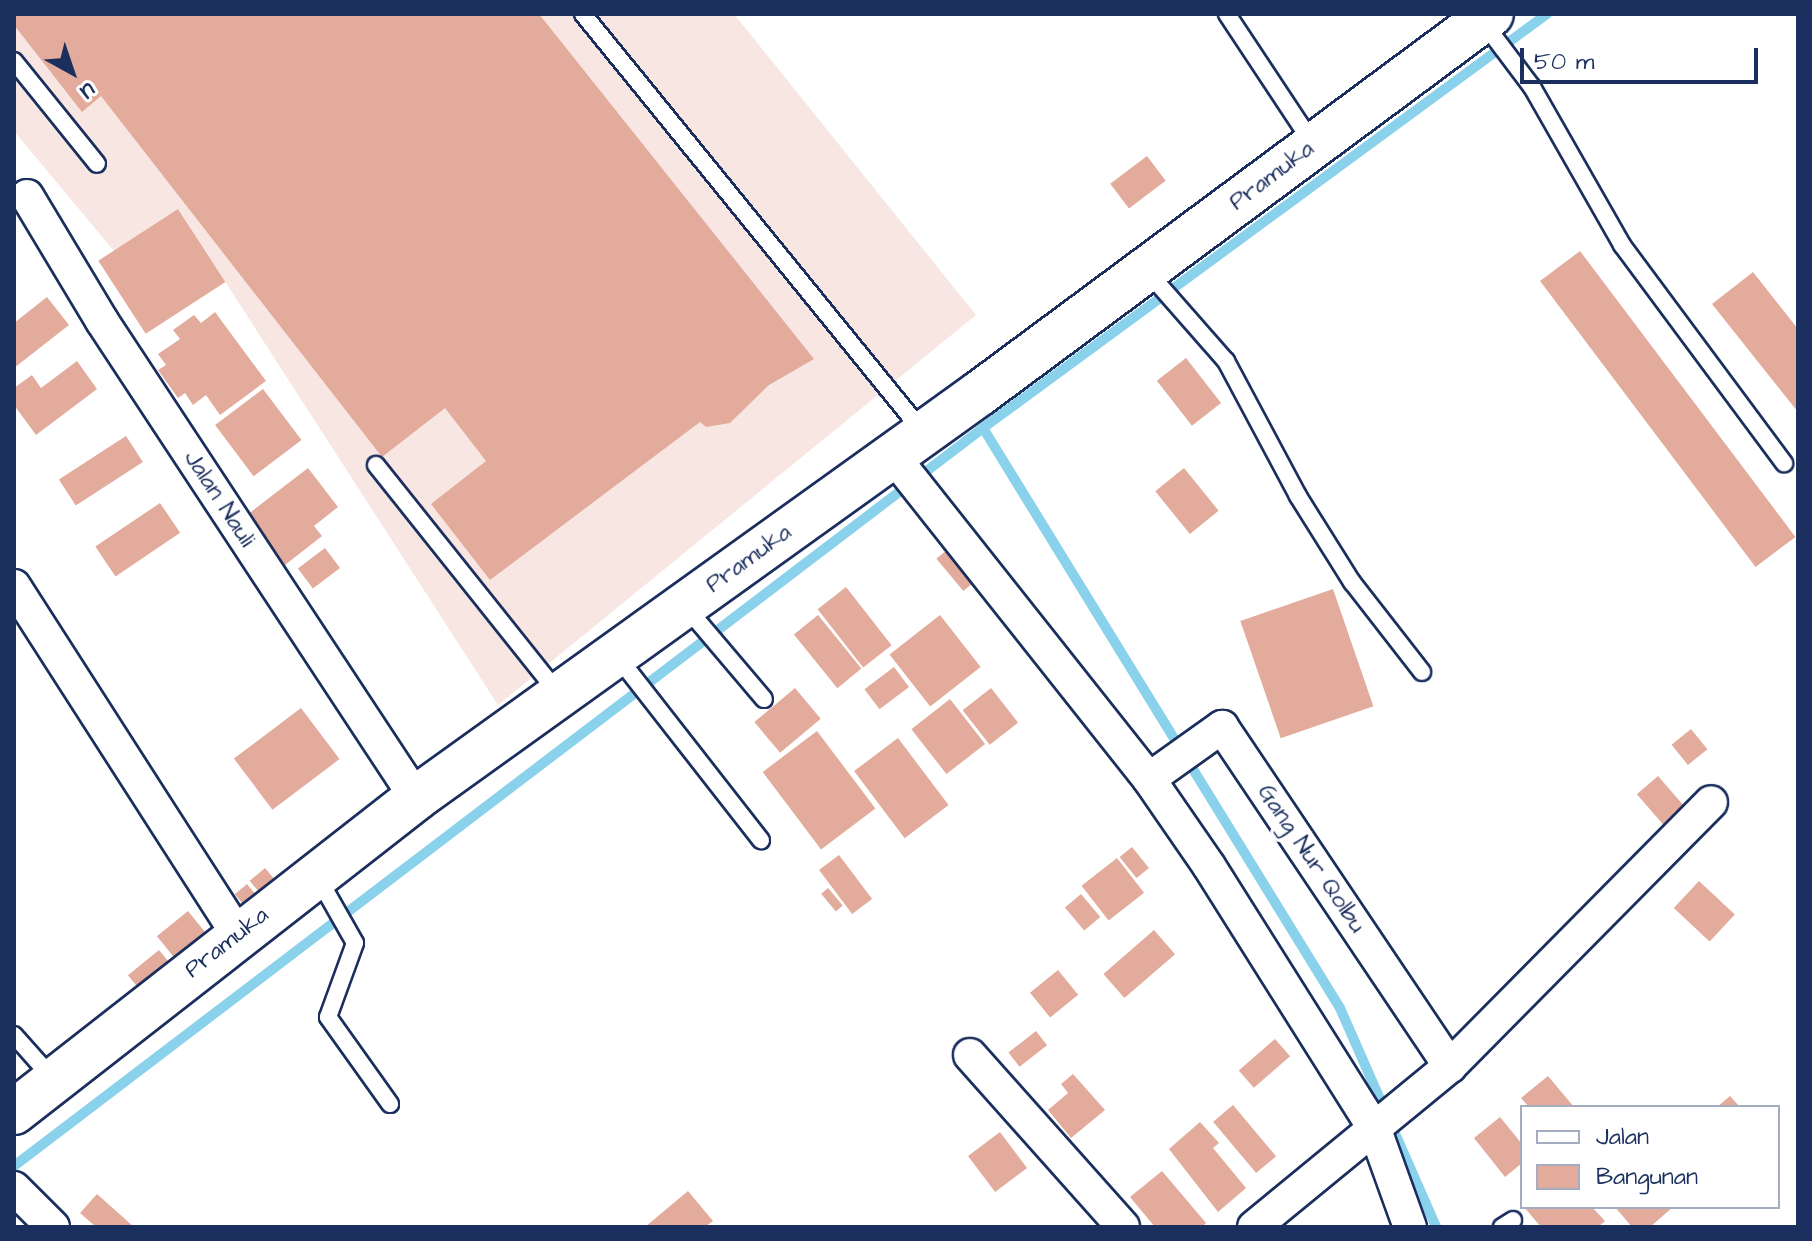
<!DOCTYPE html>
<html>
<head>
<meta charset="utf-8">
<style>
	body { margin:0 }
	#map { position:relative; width:1812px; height:1241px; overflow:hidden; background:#fff; font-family:"Architects Daughter",sans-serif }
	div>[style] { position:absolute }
	.built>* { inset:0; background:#f7e6e1 }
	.stream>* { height:10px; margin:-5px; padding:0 5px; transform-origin:5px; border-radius:5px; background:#8ad1ec }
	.building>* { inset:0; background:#e3ab9b; transform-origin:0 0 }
	.roads { filter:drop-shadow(2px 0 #1b2f5e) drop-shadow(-2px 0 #1b2f5e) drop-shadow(0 2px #1b2f5e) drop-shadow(0 -2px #1b2f5e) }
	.lane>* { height:16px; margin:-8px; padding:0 8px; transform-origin:8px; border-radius:8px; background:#fff }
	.street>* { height:32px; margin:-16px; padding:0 16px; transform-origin:16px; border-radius:16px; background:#fff }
	.secondary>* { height:44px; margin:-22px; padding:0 22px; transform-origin:22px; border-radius:22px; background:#fff }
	span { translate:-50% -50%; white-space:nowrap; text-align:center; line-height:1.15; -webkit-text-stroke:7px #fff; paint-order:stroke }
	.street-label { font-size:24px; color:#1b2f5e }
	.frame { position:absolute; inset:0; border:16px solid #1b2f5e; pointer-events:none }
	.legend { position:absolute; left:1520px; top:1105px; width:260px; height:104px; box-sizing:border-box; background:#fff; border:2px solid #a4acbf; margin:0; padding:10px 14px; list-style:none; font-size:24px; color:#1b2f5e }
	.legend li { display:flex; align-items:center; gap:16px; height:40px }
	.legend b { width:40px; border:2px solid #a4acbf }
	.north { position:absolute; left:32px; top:32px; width:80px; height:80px; -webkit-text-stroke:6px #fff; paint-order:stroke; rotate:140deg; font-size:22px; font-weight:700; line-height:32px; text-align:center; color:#1b2f5e }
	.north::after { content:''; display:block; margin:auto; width:28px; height:36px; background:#1b2f5e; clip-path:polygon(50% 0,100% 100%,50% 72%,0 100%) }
	.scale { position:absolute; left:1520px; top:48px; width:238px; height:36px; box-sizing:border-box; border:4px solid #1b2f5e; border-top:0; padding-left:10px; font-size:24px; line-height:28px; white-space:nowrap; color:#1b2f5e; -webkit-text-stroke:6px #fff; paint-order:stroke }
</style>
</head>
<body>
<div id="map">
	<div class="built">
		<div style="clip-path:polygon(14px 14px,734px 14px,976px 315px,498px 705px,179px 210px,114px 251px,14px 131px)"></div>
	</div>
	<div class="stream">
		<div style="left:983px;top:428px;width:681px;rotate:58.39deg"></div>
		<div style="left:1340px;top:1008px;width:239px;rotate:66.3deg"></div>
		<div style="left:14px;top:1166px;width:1218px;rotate:-37.29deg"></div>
		<div style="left:983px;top:428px;width:700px;rotate:-36.28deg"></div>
	</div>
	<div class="building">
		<div style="clip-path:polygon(14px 14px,539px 14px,814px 359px,769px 385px,730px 423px,706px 427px,700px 422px,490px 580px,431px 504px,486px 461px,445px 408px,382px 457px,101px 96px,82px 112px,14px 25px)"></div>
		<div style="left:1147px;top:156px;width:31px;height:46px;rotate:53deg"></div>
		<div style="left:178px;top:209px;width:87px;height:95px;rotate:57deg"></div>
		<div style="left:1580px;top:251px;width:358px;height:50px;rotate:53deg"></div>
		<div style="clip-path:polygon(1753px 272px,1798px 329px,1798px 412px,1712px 304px)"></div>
		<div style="clip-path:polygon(47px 297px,69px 325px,14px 368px,14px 323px)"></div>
		<div style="clip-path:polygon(215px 312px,266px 381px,220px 415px,206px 395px,193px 405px,185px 393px,178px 398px,158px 370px,166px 365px,158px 354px,180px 339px,173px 330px,194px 315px,201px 323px)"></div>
		<div style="left:1186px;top:358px;width:57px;height:37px;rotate:52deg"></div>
		<div style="clip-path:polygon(77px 361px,97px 389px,36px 435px,14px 405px,14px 388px,32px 375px,41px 388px)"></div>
		<div style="left:263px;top:389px;width:64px;height:60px;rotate:53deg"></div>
		<div style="left:126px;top:436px;width:31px;height:80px;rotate:57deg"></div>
		<div style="clip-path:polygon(308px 468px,338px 507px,314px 526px,322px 536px,285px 565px,247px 515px)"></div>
		<div style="left:1184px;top:468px;width:55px;height:37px;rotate:51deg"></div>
		<div style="left:160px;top:503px;width:36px;height:78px;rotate:56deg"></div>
		<div style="left:954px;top:544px;width:42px;height:23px;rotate:50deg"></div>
		<div style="left:325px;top:548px;width:25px;height:34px;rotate:53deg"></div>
		<div style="left:846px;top:587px;width:74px;height:36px;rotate:52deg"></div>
		<div style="left:1333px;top:589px;width:124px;height:98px;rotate:71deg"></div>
		<div style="left:818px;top:615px;width:69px;height:31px;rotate:51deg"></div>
		<div style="left:940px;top:615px;width:66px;height:64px;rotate:52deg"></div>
		<div style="left:894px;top:667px;width:25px;height:37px;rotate:53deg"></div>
		<div style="left:795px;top:688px;width:40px;height:53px;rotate:50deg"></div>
		<div style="left:991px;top:688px;width:44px;height:36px;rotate:52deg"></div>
		<div style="left:950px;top:699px;width:57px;height:49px;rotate:52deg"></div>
		<div style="left:301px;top:708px;width:64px;height:84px;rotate:53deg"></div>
		<div style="left:1691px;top:729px;width:26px;height:25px;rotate:51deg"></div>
		<div style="left:817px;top:731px;width:97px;height:68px;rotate:53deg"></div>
		<div style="left:898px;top:738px;width:84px;height:55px;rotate:53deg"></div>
		<div style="left:1658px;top:776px;width:49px;height:28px;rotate:49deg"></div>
		<div style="left:1132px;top:847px;width:27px;height:16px;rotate:51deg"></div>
		<div style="left:839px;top:855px;width:55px;height:25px;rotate:53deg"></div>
		<div style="left:1117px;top:858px;width:44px;height:45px;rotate:52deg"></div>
		<div style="left:265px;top:868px;width:16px;height:20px;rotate:50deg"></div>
		<div style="left:1699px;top:881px;width:49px;height:37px;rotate:43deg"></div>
		<div style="left:247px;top:884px;width:16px;height:16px;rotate:50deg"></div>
		<div style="left:828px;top:888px;width:23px;height:9px;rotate:50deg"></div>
		<div style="left:1081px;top:894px;width:30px;height:21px;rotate:50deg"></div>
		<div style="left:188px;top:911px;width:35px;height:40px;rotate:51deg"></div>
		<div style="left:1154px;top:930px;width:32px;height:67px;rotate:49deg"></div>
		<div style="left:159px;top:950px;width:22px;height:40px;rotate:51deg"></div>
		<div style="left:1058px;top:970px;width:32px;height:36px;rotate:51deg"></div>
		<div style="left:1036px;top:1031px;width:18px;height:35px;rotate:52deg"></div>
		<div style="left:1275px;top:1039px;width:23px;height:48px;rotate:49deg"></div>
		<div style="clip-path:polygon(1073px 1074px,1105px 1110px,1071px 1138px,1048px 1110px,1068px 1093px,1061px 1084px)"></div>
		<div style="clip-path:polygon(1548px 1076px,1574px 1107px,1529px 1107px,1521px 1098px)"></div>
		<div style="clip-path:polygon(1730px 1096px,1740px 1107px,1717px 1107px)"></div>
		<div style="left:1233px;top:1105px;width:67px;height:26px;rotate:50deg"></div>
		<div style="clip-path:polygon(1500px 1117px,1522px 1144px,1522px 1163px,1505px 1177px,1474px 1138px)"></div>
		<div style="clip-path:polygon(1200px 1122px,1219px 1143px,1213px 1148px,1246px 1188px,1218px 1212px,1169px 1149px)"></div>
		<div style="left:1000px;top:1132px;width:45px;height:40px;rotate:53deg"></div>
		<div style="clip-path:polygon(1162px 1171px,1206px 1223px,1202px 1227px,1155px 1227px,1130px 1197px)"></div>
		<div style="clip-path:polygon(688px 1191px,713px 1221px,705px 1227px,645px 1227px)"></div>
		<div style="clip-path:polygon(97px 1194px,134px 1227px,96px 1227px,80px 1213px)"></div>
		<div style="clip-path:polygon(1524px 1207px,1592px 1207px,1605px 1221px,1598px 1227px,1541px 1227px)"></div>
		<div style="clip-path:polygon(1615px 1207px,1673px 1207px,1650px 1227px,1632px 1227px)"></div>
	</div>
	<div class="roads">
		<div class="lane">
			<div style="left:583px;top:14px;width:539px;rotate:50.88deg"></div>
			<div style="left:1227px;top:14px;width:156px;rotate:56.5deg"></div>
			<div style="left:1483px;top:22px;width:81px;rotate:53deg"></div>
			<div style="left:1532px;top:87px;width:182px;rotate:60.3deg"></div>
			<div style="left:1622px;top:245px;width:272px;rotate:53.4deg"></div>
			<div style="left:14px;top:61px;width:132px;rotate:51.1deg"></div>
			<div style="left:1146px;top:270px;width:121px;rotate:48.7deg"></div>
			<div style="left:1226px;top:361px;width:153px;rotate:61.9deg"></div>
			<div style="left:1298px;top:496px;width:102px;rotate:57.9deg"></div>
			<div style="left:1352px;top:582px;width:114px;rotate:52.1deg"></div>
			<div style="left:376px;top:465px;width:292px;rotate:51.4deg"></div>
			<div style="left:685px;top:606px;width:122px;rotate:49.7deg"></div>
			<div style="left:617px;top:656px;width:234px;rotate:52deg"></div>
			<div style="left:317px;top:876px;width:77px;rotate:60.4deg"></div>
			<div style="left:355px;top:943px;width:79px;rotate:110deg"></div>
			<div style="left:328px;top:1017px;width:107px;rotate:54.5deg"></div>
			<div style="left:14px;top:1035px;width:59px;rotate:48.4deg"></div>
			<div style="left:1502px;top:1227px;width:13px;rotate:-32deg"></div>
		</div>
		<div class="street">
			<div style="left:27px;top:196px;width:146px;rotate:59deg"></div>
			<div style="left:102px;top:321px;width:571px;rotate:56.64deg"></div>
			<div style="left:893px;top:456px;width:412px;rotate:51.6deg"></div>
			<div style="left:1149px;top:779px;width:106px;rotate:55.4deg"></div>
			<div style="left:1209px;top:866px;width:312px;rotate:57.8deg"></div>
			<div style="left:1375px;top:1130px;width:103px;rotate:70.2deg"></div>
			<div style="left:14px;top:586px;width:413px;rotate:57.3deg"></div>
			<div style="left:1149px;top:779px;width:90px;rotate:-35.5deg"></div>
			<div style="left:1222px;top:727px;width:409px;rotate:56.1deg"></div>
			<div style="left:970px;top:1055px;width:230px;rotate:48.3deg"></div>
			<div style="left:14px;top:1188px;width:55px;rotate:45deg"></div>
			<div style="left:1254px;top:1227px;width:254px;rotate:-39.4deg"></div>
			<div style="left:1450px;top:1066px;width:371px;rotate:-45.3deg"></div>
		</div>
		<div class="secondary">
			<div style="left:14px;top:1112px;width:510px;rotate:-37.99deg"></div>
			<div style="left:416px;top:798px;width:694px;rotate:-35.68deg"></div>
			<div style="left:980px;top:393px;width:636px;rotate:-36.56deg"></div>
		</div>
	</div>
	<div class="street-label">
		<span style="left:1272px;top:176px;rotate:-37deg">Pramuka</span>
		<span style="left:219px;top:499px;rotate:57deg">Jalan Nauli</span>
		<span style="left:749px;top:559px;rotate:-36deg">Pramuka</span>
		<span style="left:1311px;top:859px;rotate:56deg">Gang Nur Qolbu</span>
		<span style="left:227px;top:943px;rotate:-38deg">Pramuka</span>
	</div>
	<div class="frame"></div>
	<ul class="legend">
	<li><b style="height:10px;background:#fff"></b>Jalan</li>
	<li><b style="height:22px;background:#e3ab9b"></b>Bangunan</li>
	</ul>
	<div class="north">U</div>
	<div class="scale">50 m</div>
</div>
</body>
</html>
